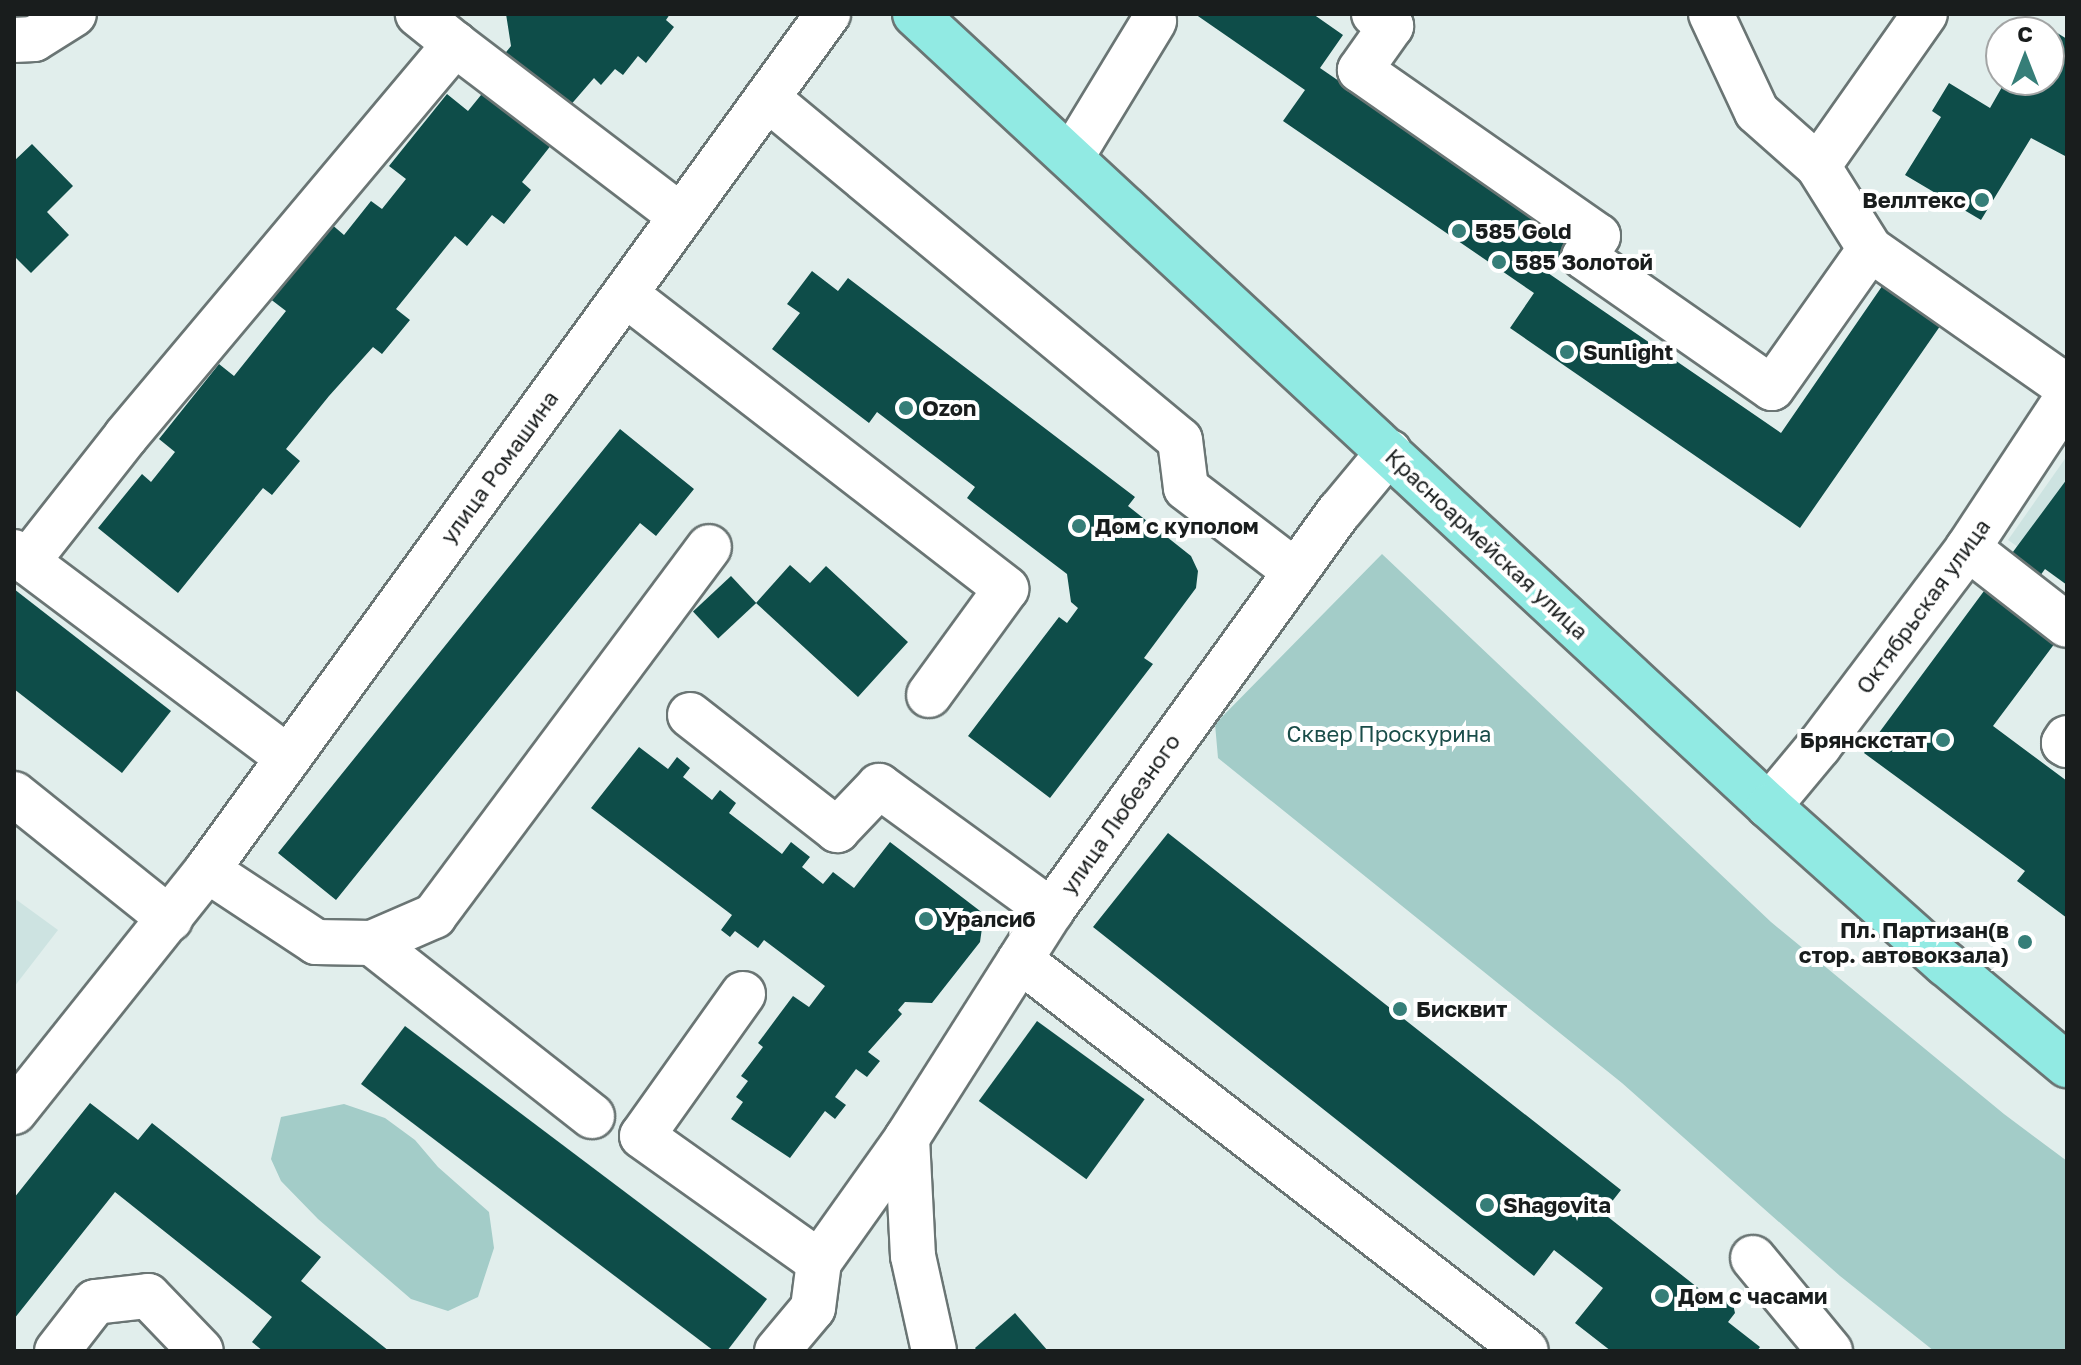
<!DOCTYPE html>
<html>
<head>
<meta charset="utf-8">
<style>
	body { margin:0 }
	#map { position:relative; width:2081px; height:1365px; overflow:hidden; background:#e1eeec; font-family:"Golos Text",sans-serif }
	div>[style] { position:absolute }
	.built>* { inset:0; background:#cde3e1 }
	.green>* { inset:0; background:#a3ccc8 }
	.building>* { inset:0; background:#0e4d49; transform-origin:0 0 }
	.roads { filter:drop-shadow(2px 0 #6a7574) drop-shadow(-2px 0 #6a7574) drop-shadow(0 2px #6a7574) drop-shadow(0 -2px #6a7574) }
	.minor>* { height:44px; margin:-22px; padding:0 22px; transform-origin:22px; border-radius:22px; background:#fff }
	.major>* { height:44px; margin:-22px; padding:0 22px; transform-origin:22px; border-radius:22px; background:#91eae3 }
	.dots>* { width:22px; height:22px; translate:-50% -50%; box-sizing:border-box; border:4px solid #fff; border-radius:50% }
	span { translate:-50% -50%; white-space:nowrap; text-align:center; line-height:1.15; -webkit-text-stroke:8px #fff; paint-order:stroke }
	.poi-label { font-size:22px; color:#191d1d; font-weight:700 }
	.right { translate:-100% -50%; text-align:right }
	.left { translate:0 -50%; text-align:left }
	.street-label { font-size:22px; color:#191d1d }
	.park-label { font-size:22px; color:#1a4d49 }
	.frame { position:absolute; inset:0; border:16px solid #191d1d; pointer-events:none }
	.north { position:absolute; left:1985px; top:16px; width:80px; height:80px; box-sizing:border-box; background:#fff; border:2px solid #a3a5a5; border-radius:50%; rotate:0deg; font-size:22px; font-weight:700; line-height:32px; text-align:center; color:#191d1d }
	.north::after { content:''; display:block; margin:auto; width:28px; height:36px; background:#367e78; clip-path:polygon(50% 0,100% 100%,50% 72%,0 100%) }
</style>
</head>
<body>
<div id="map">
	<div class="built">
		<div style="clip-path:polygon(2067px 456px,2067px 581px,2008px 540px)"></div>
		<div style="clip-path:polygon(14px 898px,58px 930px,14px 987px)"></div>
	</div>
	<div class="green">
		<div style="clip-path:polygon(1382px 554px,1771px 922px,2004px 1114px,2067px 1161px,2067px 1351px,1934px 1351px,1840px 1276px,1622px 1083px,1218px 758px,1215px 724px)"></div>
		<div style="clip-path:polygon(344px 1104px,385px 1118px,415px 1140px,438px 1167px,489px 1212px,494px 1248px,478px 1297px,448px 1311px,411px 1299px,318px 1219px,281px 1181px,271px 1159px,281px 1117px)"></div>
	</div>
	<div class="building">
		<div style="clip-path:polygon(506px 14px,670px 14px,666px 20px,674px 27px,646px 63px,638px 56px,623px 75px,615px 69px,601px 85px,594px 78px,562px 115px,552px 144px,522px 182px,531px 190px,504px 224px,492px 215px,467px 246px,455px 236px,396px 309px,410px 320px,382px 354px,373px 347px,329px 396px,286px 449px,300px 461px,272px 495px,263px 488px,178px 593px,98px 528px,142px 474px,151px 482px,175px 452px,159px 439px,219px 364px,234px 376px,286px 311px,269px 298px,330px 223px,344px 235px,371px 201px,382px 209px,406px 179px,389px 166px,447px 94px,468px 111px,503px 68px,498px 62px,511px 46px)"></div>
		<div style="clip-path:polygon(1195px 14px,1313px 14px,1343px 35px,1320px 68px,1570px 240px,1548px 273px,1781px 433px,1887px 279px,1945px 319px,1800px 528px,1510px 328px,1534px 293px,1283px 121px,1305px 90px)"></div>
		<div style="clip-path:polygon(2041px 23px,2067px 39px,2067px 157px,2031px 138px,1981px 220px,1905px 175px,1941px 117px,1932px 111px,1949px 83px,1990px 108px,2006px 80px,2049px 80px,2049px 32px,2035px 32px)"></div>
		<div style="clip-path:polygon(32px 144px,73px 186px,47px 212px,69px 235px,31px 273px,14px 256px,14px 161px)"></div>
		<div style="clip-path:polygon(812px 271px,838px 291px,848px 278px,1135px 497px,1128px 506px,1191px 556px,1198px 571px,1196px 588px,1144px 658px,1153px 664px,1050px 798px,968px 736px,1059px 617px,1067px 623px,1078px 608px,1071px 602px,1067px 574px,967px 498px,975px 487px,877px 412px,869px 423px,772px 349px,800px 313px,787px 304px)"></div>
		<div style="clip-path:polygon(620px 429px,694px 489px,656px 536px,640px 523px,336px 900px,278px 853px)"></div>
		<div style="clip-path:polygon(2067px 479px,2067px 585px,2045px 569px,2027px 594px,2067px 627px,1993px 726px,2067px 781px,2067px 918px,2017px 881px,2025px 871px,1864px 753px)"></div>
		<div style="clip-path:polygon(790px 565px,810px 583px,826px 566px,908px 642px,858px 697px,756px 603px)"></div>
		<div style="left:731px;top:576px;width:37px;height:52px;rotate:47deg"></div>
		<div style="clip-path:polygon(14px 589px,171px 711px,122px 773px,14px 689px)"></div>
		<div style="clip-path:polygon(639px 747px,668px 769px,677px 757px,690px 768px,683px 777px,712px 800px,720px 790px,736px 803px,729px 813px,782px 854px,791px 842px,810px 857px,802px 867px,823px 884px,833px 872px,854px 888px,890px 842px,984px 914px,980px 942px,932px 1003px,905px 1002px,898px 1010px,902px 1014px,868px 1052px,880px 1061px,867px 1077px,856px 1069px,835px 1097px,846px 1105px,835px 1119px,825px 1111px,790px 1158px,731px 1119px,743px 1102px,736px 1097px,748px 1081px,741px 1076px,763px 1047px,758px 1043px,793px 996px,809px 1007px,825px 986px,764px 940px,758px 948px,735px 931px,730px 937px,721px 930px,732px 915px,591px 808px)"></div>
		<div style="clip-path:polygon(1168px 833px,1621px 1190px,1603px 1213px,1702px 1291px,1716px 1288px,1732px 1300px,1735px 1313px,1728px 1322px,1760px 1347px,1757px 1351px,1611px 1351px,1575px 1323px,1603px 1288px,1554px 1250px,1534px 1276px,1093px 927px)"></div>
		<div style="left:1037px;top:1021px;width:133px;height:99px;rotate:36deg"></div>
		<div style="clip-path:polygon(405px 1026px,767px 1299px,727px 1351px,714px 1351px,361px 1084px)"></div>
		<div style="clip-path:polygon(90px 1103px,138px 1140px,152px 1123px,321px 1257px,301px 1281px,389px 1351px,263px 1351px,252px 1342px,272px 1317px,115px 1192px,14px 1319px,14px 1198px)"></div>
		<div style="clip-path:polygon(1015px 1313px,1048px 1351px,977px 1351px,975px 1348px)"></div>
	</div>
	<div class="roads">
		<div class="minor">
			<div style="left:1374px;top:14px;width:21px;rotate:35deg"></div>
			<div style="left:1391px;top:26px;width:54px;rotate:125.2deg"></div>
			<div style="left:1360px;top:70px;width:290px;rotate:34.9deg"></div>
			<div style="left:1598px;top:236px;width:25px;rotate:124deg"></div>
			<div style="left:1584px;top:257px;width:229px;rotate:34.9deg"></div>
			<div style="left:1772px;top:388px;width:170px;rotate:-54.8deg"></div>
			<div style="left:1870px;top:249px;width:241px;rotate:35deg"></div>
			<div style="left:1711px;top:14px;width:108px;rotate:64.9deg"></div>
			<div style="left:1757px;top:112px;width:81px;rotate:41.5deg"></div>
			<div style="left:14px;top:40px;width:20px;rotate:-3deg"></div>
			<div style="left:34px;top:39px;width:47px;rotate:-32deg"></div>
			<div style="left:455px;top:44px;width:284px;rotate:37.3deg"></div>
			<div style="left:767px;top:98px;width:536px;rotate:39.63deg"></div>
			<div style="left:1180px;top:440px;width:48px;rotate:82.9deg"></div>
			<div style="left:1186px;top:488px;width:138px;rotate:37.4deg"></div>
			<div style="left:1072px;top:156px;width:158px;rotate:-58.7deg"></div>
			<div style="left:1870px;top:249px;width:98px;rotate:-122.1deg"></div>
			<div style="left:1818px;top:166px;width:186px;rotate:-54.9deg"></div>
			<div style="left:625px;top:294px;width:482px;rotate:37.7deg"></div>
			<div style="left:1006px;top:589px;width:131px;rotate:126deg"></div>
			<div style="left:1968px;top:548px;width:125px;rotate:37.9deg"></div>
			<div style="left:14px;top:552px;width:343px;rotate:36.9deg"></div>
			<div style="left:27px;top:562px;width:160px;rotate:-51.8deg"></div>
			<div style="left:126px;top:436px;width:512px;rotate:-49.99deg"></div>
			<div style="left:455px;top:44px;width:48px;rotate:-141deg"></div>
			<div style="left:690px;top:715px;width:187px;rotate:38deg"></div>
			<div style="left:837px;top:830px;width:61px;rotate:-46.3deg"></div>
			<div style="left:879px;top:786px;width:213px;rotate:36deg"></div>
			<div style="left:2067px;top:738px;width:6px;rotate:121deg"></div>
			<div style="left:2064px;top:743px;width:4px;rotate:34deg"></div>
			<div style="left:14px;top:794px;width:200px;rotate:38.7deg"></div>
			<div style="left:1769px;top:806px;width:78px;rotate:-50.2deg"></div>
			<div style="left:1819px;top:746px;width:248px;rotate:-53deg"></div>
			<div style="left:1968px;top:548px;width:180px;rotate:-56.6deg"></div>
			<div style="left:207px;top:870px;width:131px;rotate:33.4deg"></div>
			<div style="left:316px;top:942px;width:56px;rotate:1deg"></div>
			<div style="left:372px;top:943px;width:68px;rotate:-23.5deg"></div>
			<div style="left:434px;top:916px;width:460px;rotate:-53.3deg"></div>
			<div style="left:372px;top:943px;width:280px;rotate:38.2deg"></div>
			<div style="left:1020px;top:960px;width:639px;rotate:37.69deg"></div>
			<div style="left:743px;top:994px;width:174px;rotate:125.4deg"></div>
			<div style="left:642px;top:1136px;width:217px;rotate:35.4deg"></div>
			<div style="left:14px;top:1112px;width:310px;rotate:-51.4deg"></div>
			<div style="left:207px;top:870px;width:1058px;rotate:-54.04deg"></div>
			<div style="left:907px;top:1138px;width:118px;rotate:87.1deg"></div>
			<div style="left:913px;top:1256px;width:97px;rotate:77.5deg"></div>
			<div style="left:1753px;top:1258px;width:121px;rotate:50.4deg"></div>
			<div style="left:57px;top:1351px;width:62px;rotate:-52.2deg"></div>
			<div style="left:95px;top:1302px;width:53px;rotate:-6.5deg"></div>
			<div style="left:148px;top:1296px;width:76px;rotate:46.1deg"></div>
			<div style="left:777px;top:1351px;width:56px;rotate:-50.1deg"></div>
			<div style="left:813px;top:1308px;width:46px;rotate:-82.6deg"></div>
			<div style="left:819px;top:1262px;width:152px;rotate:-54.6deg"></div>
			<div style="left:907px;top:1138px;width:269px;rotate:-57.6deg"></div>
			<div style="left:1051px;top:911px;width:493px;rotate:-54.2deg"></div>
			<div style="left:1340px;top:511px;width:77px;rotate:-50.3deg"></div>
		</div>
		<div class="major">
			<div style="left:915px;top:14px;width:1165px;rotate:42.84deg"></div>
			<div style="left:1769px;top:806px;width:237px;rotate:41.8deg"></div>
			<div style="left:1946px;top:964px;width:158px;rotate:39.9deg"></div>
		</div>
	</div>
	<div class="dots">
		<div style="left:1982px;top:200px;background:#367e78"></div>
		<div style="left:1459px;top:231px;background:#367e78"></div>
		<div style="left:1499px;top:262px;background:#367e78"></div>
		<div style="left:1567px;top:352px;background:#367e78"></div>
		<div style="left:906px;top:408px;background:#367e78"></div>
		<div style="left:1079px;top:526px;background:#367e78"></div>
		<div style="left:1943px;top:740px;background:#367e78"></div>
		<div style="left:926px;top:919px;background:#367e78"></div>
		<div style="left:2025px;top:942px;background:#367e78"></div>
		<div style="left:1400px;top:1009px;background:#367e78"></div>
		<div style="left:1487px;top:1205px;background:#367e78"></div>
		<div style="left:1662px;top:1296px;background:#367e78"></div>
	</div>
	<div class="poi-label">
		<span class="right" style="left:1966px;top:200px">Веллтекс</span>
		<span class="left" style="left:1475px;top:231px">585 Gold</span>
		<span class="left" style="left:1515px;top:262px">585 Золотой</span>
		<span class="left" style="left:1583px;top:352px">Sunlight</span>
		<span class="left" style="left:922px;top:408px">Ozon</span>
		<span class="left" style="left:1095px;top:526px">Дом с куполом</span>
		<span class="right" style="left:1927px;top:740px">Брянскстат</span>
		<span class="left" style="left:942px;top:919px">Уралсиб</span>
		<span class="right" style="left:2009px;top:942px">Пл. Партизан(в<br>стор. автовокзала)</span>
		<span class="left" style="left:1416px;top:1009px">Бисквит</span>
		<span class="left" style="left:1503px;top:1205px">Shagovita</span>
		<span class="left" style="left:1678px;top:1296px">Дом с часами</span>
	</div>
	<div class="street-label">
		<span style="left:499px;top:467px;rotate:-54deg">улица Ромашина</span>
		<span style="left:1487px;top:544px;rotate:43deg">Красноармейская улица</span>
		<span style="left:1923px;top:606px;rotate:-54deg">Октябрьская улица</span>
		<span style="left:1120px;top:814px;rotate:-55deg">улица Любезного</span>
	</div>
	<div class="park-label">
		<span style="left:1389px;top:734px">Сквер Проскурина</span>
	</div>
	<div class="frame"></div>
	<div class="north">С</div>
</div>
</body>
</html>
